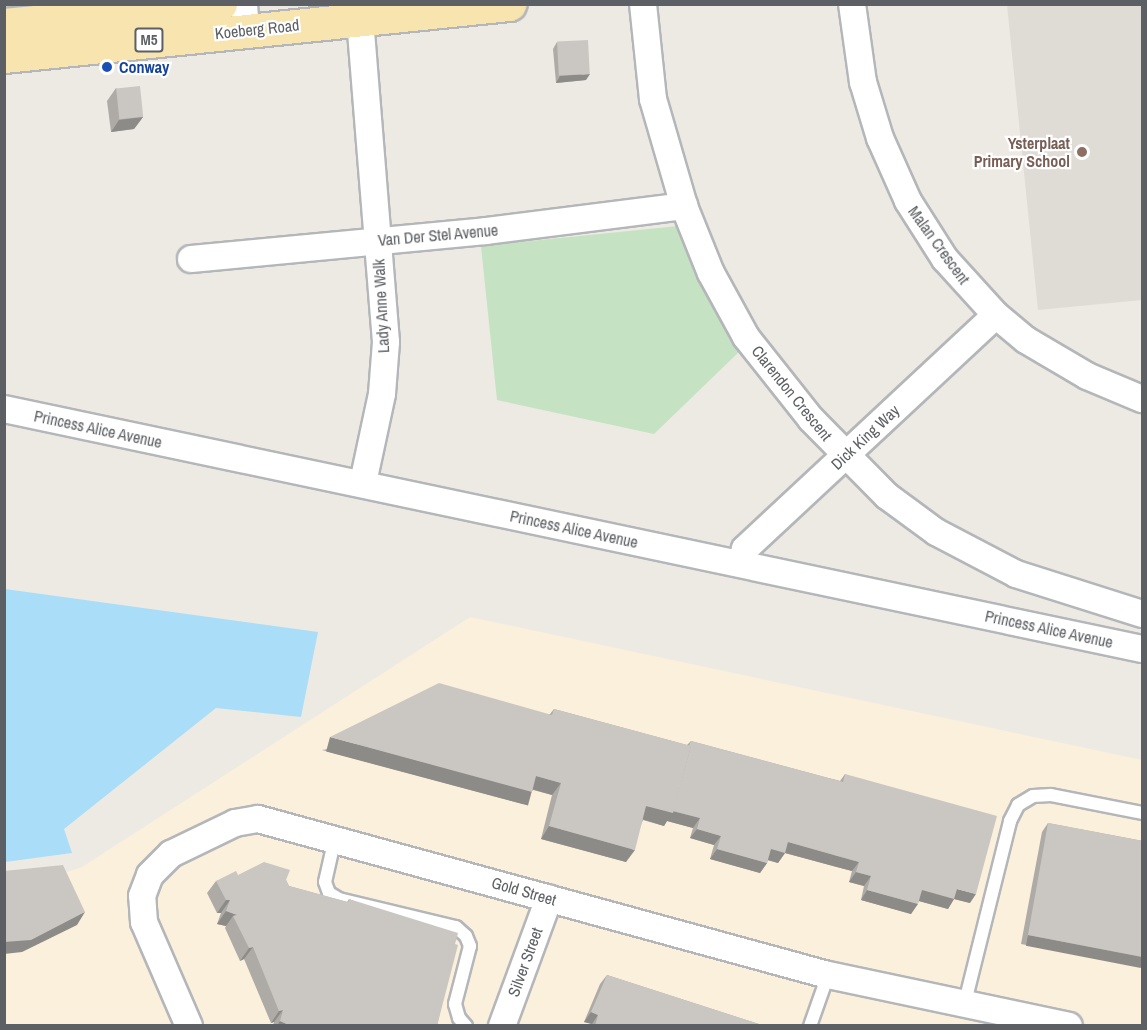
<!DOCTYPE html>
<html>
<head>
<meta charset="utf-8">
<style>
	body { margin:0 }
	#map { position:relative; width:1147px; height:1030px; overflow:hidden; background:#edeae4; font-family:"Archivo Narrow",sans-serif }
	div>[style] { position:absolute }
	.commercial>* { inset:0; background:#faf0db }
	.education>* { inset:0; background:#dfdbd5 }
	.green>* { inset:0; background:#c5e2c2 }
	.water>* { inset:0; background:#aaddf7 }
	.roads { filter:drop-shadow(2px 0 #b4b6b9) drop-shadow(-2px 0 #b4b6b9) drop-shadow(0 2px #b4b6b9) drop-shadow(0 -2px #b4b6b9) }
	.service>* { height:12px; margin:-6px; padding:0 6px; transform-origin:6px; border-radius:6px; background:#fff }
	.minor>* { height:26px; margin:-13px; padding:0 13px; transform-origin:13px; border-radius:13px; background:#fff }
	.primary>* { height:33px; margin:-16.5px; padding:0 16.5px; transform-origin:16.5px; border-radius:16.5px; background:#f7e4ae }
	.wall>* { inset:0; background:#aeaba7 }
	.shaded-wall>* { inset:0; background:#8d8b88; transform-origin:0 0 }
	.building>* { inset:0; background:#cac7c2; transform-origin:0 0 }
	.dots>* { width:16px; height:16px; translate:-50% -50%; box-sizing:border-box; border:3px solid #fff; border-radius:50% }
	span { translate:-50% -50%; white-space:nowrap; text-align:center; line-height:1.15; -webkit-text-stroke:4.5px #fff; paint-order:stroke }
	.shield-label span { padding:2px 4px; background:#fff; border:2px solid; border-radius:4px; -webkit-text-stroke-width:0 }
	.shield-label { font-size:15px; color:#5c5f63; font-weight:700 }
	.street-label { font-size:16px; color:#5c5f63 }
	.transit-label { font-size:16px; color:#164399; font-weight:700 }
	.left { translate:0 -50%; text-align:left }
	.education-label { font-size:16px; color:#785e54; font-weight:700 }
	.right { translate:-100% -50%; text-align:right }
	.frame { position:absolute; inset:0; border:6px solid #5c5f63; pointer-events:none }
</style>
</head>
<body>
<div id="map">
	<div class="commercial">
		<div style="clip-path:polygon(470px 617px,1142px 760px,1142px 1025px,5px 1025px,4px 881px,58px 875px,82px 867px)"></div>
	</div>
	<div class="education">
		<div style="clip-path:polygon(1007px 5px,1142px 5px,1142px 300px,1038px 310px)"></div>
	</div>
	<div class="green">
		<div style="clip-path:polygon(678px 226px,741px 350px,654px 434px,497px 400px,481px 246px)"></div>
	</div>
	<div class="water">
		<div style="clip-path:polygon(5px 589px,318px 632px,301px 717px,216px 708px,64px 829px,72px 853px,5px 862px)"></div>
	</div>
	<div class="roads">
		<div class="service">
			<div style="left:335px;top:838px;width:45px;rotate:102.8deg"></div>
			<div style="left:325px;top:882px;width:12px;rotate:70deg"></div>
			<div style="left:329px;top:893px;width:12px;rotate:31deg"></div>
			<div style="left:339px;top:899px;width:120px;rotate:13.5deg"></div>
			<div style="left:456px;top:927px;width:13px;rotate:42deg"></div>
			<div style="left:466px;top:936px;width:11px;rotate:68deg"></div>
			<div style="left:470px;top:946px;width:60px;rotate:104.5deg"></div>
			<div style="left:455px;top:1004px;width:15px;rotate:74deg"></div>
			<div style="left:459px;top:1018px;width:11px;rotate:49deg"></div>
			<div style="left:964px;top:1006px;width:191px;rotate:-76deg"></div>
			<div style="left:1010px;top:821px;width:18px;rotate:-63deg"></div>
			<div style="left:1018px;top:805px;width:17px;rotate:-31deg"></div>
			<div style="left:1033px;top:796px;width:18px;rotate:-3deg"></div>
			<div style="left:1051px;top:795px;width:93px;rotate:11.2deg"></div>
			<div style="left:810px;top:1026px;width:54px;rotate:-70.6deg"></div>
		</div>
		<div class="minor">
			<div style="left:244px;top:4px;width:26px;rotate:86deg"></div>
			<div style="left:643px;top:4px;width:96px;rotate:84deg"></div>
			<div style="left:653px;top:99px;width:111px;rotate:73.8deg"></div>
			<div style="left:684px;top:206px;width:72px;rotate:68.1deg"></div>
			<div style="left:711px;top:273px;width:73px;rotate:61.3deg"></div>
			<div style="left:746px;top:337px;width:105px;rotate:51.6deg"></div>
			<div style="left:811px;top:419px;width:108px;rotate:45.4deg"></div>
			<div style="left:887px;top:496px;width:61px;rotate:36.3deg"></div>
			<div style="left:936px;top:532px;width:90px;rotate:27.7deg"></div>
			<div style="left:1016px;top:574px;width:132px;rotate:17.6deg"></div>
			<div style="left:852px;top:4px;width:79px;rotate:82deg"></div>
			<div style="left:863px;top:82px;width:59px;rotate:73.1deg"></div>
			<div style="left:880px;top:138px;width:69px;rotate:66deg"></div>
			<div style="left:908px;top:201px;width:69px;rotate:57.5deg"></div>
			<div style="left:945px;top:259px;width:76px;rotate:47.7deg"></div>
			<div style="left:996px;top:315px;width:39px;rotate:40deg"></div>
			<div style="left:1026px;top:340px;width:71px;rotate:30.5deg"></div>
			<div style="left:1087px;top:376px;width:60px;rotate:22.7deg"></div>
			<div style="left:360px;top:19px;width:324px;rotate:85.4deg"></div>
			<div style="left:386px;top:342px;width:52px;rotate:94.4deg"></div>
			<div style="left:382px;top:394px;width:91px;rotate:102.1deg"></div>
			<div style="left:191px;top:259px;width:296px;rotate:-5.4deg"></div>
			<div style="left:486px;top:231px;width:200px;rotate:-7.2deg"></div>
			<div style="left:4px;top:409px;width:1163px;rotate:11.91deg"></div>
			<div style="left:742px;top:564px;width:15px;rotate:-79deg"></div>
			<div style="left:745px;top:549px;width:343px;rotate:-43deg"></div>
			<div style="left:189px;top:1026px;width:113px;rotate:-113.4deg"></div>
			<div style="left:144px;top:922px;width:26px;rotate:-94deg"></div>
			<div style="left:142px;top:896px;width:22px;rotate:-69deg"></div>
			<div style="left:150px;top:875px;width:30px;rotate:-45deg"></div>
			<div style="left:171px;top:854px;width:71px;rotate:-25.8deg"></div>
			<div style="left:235px;top:823px;width:23px;rotate:-10deg"></div>
			<div style="left:258px;top:819px;width:591px;rotate:15.31deg"></div>
			<div style="left:828px;top:975px;width:246px;rotate:11.9deg"></div>
			<div style="left:502px;top:1026px;width:136px;rotate:-69.8deg"></div>
		</div>
		<div class="primary">
			<div style="left:4px;top:25px;width:217px;rotate:-5.6deg"></div>
			<div style="left:4px;top:56px;width:508px;rotate:-5.88deg"></div>
		</div>
	</div>
	<div class="wall">
		<div style="clip-path:polygon(557px 42px,586px 80px,556px 83px,553px 49px)"></div>
		<div style="clip-path:polygon(116px 88px,143px 117px,134px 129px,111px 132px,107px 101px)"></div>
		<div style="clip-path:polygon(554px 709px,687px 745px,691px 741px,840px 781px,845px 774px,970px 903px,954px 899px,948px 909px,919px 901px,911px 914px,861px 900px,864px 886px,849px 882px,852px 871px,785px 853px,778px 863px,768px 860px,767px 863px,760px 873px,710px 859px,714px 845px,690px 838px,693px 828px,667px 821px,664px 826px,643px 820px,626px 862px,541px 839px,552px 795px,533px 790px,523px 804px,322px 750px,550px 714px)"></div>
		<div style="clip-path:polygon(1048px 823px,1143px 841px,1143px 967px,1021px 944px,1042px 832px)"></div>
		<div style="clip-path:polygon(238px 875px,286px 880px,289px 886px,347px 902px,349px 899px,455px 944px,437px 1026px,273px 1026px,274px 1022px,271px 1023px,244px 959px,240px 961px,225px 928px,226px 926px,217px 924px,221px 913px,217px 913px,207px 893px,216px 881px)"></div>
		<div style="clip-path:polygon(607px 975px,765px 1026px,591px 1026px,592px 1024px,584px 1022px,600px 984px)"></div>
	</div>
	<div class="shaded-wall">
		<div style="clip-path:polygon(590px 74px,586px 80px,556px 83px,560px 76px)"></div>
		<div style="clip-path:polygon(143px 117px,134px 129px,111px 132px,119px 120px)"></div>
		<div style="left:330px;top:737px;width:209px;height:15px;rotate:15deg"></div>
		<div style="clip-path:polygon(536px 776px,561px 783px,552px 795px,528px 788px)"></div>
		<div style="clip-path:polygon(646px 806px,672px 811px,700px 818px,693px 828px,667px 821px,664px 826px,638px 818px)"></div>
		<div style="clip-path:polygon(549px 826px,635px 850px,626px 862px,541px 839px)"></div>
		<div style="clip-path:polygon(697px 829px,721px 836px,714px 845px,690px 838px)"></div>
		<div style="clip-path:polygon(788px 842px,859px 862px,852px 871px,785px 853px,778px 863px,764px 859px,771px 849px)"></div>
		<div style="clip-path:polygon(717px 849px,767px 863px,760px 873px,710px 859px)"></div>
		<div style="clip-path:polygon(856px 872px,871px 876px,864px 886px,849px 882px)"></div>
		<div style="clip-path:polygon(957px 889px,976px 894px,970px 903px,954px 899px,948px 909px,915px 900px,922px 890px)"></div>
		<div style="clip-path:polygon(867px 890px,918px 904px,911px 914px,861px 900px)"></div>
		<div style="clip-path:polygon(226px 900px,230px 900px,221px 913px,217px 913px)"></div>
		<div style="clip-path:polygon(226px 911px,237px 915px,233px 916px,226px 926px,217px 924px)"></div>
		<div style="clip-path:polygon(85px 912px,77px 925px,22px 952px,4px 954px,4px 942px)"></div>
		<div style="left:1028px;top:935px;width:117px;height:11px;rotate:11deg"></div>
		<div style="clip-path:polygon(253px 947px,244px 959px,240px 961px,249px 948px)"></div>
		<div style="clip-path:polygon(283px 1010px,274px 1022px,271px 1023px,279px 1011px)"></div>
		<div style="clip-path:polygon(591px 1012px,598px 1015px,592px 1024px,584px 1022px)"></div>
		<div style="clip-path:polygon(280px 1021px,291px 1026px,277px 1026px)"></div>
	</div>
	<div class="building">
		<div style="left:588px;top:40px;width:34px;height:31px;rotate:87deg"></div>
		<div style="left:140px;top:86px;width:31px;height:24px;rotate:84deg"></div>
		<div style="clip-path:polygon(439px 683px,552px 715px,554px 709px,691px 746px,673px 813px,646px 806px,635px 850px,549px 826px,561px 783px,536px 776px,532px 792px,330px 737px)"></div>
		<div style="clip-path:polygon(691px 741px,843px 782px,845px 774px,997px 816px,976px 894px,957px 889px,954px 899px,922px 890px,918px 904px,867px 890px,871px 876px,856px 872px,859px 862px,788px 842px,785px 853px,771px 849px,767px 863px,717px 849px,721px 836px,697px 829px,700px 818px,673px 811px,691px 746px,689px 746px)"></div>
		<div style="clip-path:polygon(1048px 823px,1143px 841px,1143px 957px,1028px 935px)"></div>
		<div style="clip-path:polygon(264px 862px,290px 870px,286px 880px,289px 886px,348px 902px,349px 899px,458px 933px,455px 944px,458px 945px,437px 1026px,291px 1026px,280px 1021px,283px 1010px,279px 1011px,253px 947px,249px 948px,233px 916px,237px 915px,226px 911px,230px 900px,226px 900px,216px 881px,236px 871px,238px 875px)"></div>
		<div style="clip-path:polygon(63px 865px,85px 912px,31px 940px,4px 942px,4px 871px)"></div>
		<div style="clip-path:polygon(607px 975px,765px 1026px,595px 1026px,598px 1015px,591px 1012px)"></div>
	</div>
	<div class="dots">
		<div style="left:107px;top:67px;background:#1a4fb4"></div>
		<div style="left:1082px;top:152px;background:#8d6e63"></div>
	</div>
	<div class="shield-label">
		<span style="left:149px;top:40px">M5</span>
	</div>
	<div class="street-label">
		<span style="left:257px;top:29px;rotate:-6deg">Koeberg Road</span>
		<span style="left:438px;top:235px;rotate:-5deg">Van Der Stel Avenue</span>
		<span style="left:939px;top:245px;rotate:54deg">Malan Crescent</span>
		<span style="left:381px;top:306px;rotate:-93deg">Lady Anne Walk</span>
		<span style="left:792px;top:393px;rotate:51deg">Clarendon Crescent</span>
		<span style="left:98px;top:429px;rotate:12deg">Princess Alice Avenue</span>
		<span style="left:865px;top:437px;rotate:-43deg">Dick King Way</span>
		<span style="left:574px;top:529px;rotate:12deg">Princess Alice Avenue</span>
		<span style="left:1049px;top:629px;rotate:12deg">Princess Alice Avenue</span>
		<span style="left:524px;top:891px;rotate:16deg">Gold Street</span>
		<span style="left:525px;top:962px;rotate:-70deg">Silver Street</span>
	</div>
	<div class="transit-label">
		<span class="left" style="left:119px;top:67px">Conway</span>
	</div>
	<div class="education-label">
		<span class="right" style="left:1070px;top:152px">Ysterplaat<br>Primary School</span>
	</div>
	<div class="frame"></div>
</div>
</body>
</html>
